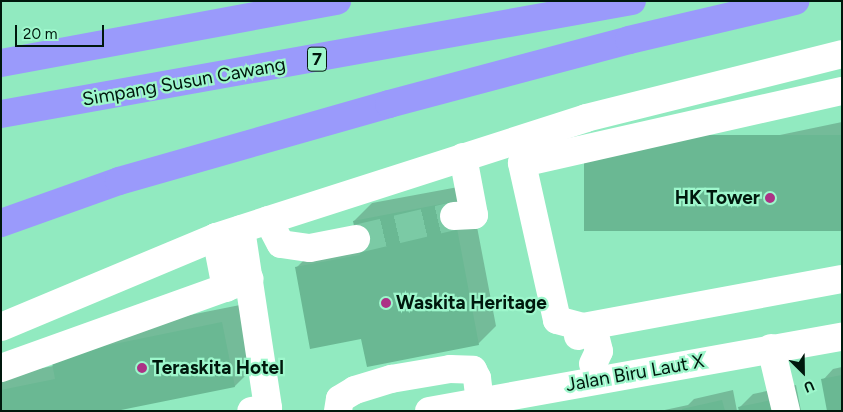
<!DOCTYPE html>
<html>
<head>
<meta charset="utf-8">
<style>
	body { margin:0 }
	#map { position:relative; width:843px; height:412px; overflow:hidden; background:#91eac0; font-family:Figtree,sans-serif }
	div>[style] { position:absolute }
	.shadow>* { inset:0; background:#0003 }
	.building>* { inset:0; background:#6ab893; transform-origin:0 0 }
	.minor-tunnel>* { height:28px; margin-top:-14px; transform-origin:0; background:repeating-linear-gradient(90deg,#7bcaa5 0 28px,transparent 0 42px) }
	.minor>* { height:28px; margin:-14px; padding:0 14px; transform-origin:14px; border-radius:14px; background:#fff }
	.highway>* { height:28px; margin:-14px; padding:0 14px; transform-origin:14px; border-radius:14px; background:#9a9afb }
	.dots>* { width:14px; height:14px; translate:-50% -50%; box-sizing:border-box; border:2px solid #9ef7cc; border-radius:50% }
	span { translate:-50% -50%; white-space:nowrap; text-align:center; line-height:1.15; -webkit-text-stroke:4.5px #9ef7cc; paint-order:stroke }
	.shield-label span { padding:1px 4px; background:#9ef7cc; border:1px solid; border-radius:4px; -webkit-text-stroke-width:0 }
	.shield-label { font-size:18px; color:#00180d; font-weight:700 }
	.street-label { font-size:19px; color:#00180d }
	.poi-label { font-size:19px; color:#00180d; font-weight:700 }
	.right { translate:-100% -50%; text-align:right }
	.left { translate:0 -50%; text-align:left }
	.frame { position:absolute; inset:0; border:2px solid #00180d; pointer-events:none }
	.north { position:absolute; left:778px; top:347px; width:50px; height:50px; -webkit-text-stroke:4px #9ef7cc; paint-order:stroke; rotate:157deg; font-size:14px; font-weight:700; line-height:20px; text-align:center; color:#00180d }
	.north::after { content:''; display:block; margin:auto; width:18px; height:22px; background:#00180d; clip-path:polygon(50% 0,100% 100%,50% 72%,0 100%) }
	.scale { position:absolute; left:15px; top:25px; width:89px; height:22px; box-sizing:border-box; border:2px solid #00180d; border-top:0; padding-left:6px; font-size:15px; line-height:18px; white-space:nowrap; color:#00180d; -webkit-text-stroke:4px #9ef7cc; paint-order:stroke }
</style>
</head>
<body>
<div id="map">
	<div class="shadow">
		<div style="clip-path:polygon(842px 122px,842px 230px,591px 187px,607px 171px)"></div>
		<div style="clip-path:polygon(469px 185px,496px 326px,478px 344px,362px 338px,296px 268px,314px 250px,358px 241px,354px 221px,372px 203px)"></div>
		<div style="clip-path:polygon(240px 305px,253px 368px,235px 386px,1px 411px,1px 376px,53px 366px,70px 339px)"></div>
		<div style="clip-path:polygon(842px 367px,842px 411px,823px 380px,833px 369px)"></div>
		<div style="clip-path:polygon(796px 385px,801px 411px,740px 411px,740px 407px,753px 394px)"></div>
		<div style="clip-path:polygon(733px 390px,737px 411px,660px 411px,688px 405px,694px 399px)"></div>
	</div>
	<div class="building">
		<div style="left:842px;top:135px;width:96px;height:258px;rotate:90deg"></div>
		<div style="clip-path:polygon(452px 202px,479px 345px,367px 367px,361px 339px,310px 349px,295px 267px,360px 255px,353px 221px)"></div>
		<div style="clip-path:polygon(222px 322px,235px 387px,116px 411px,1px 411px,1px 390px,55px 379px,51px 357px)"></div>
		<div style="clip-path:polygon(842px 375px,842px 411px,827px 411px,821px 379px)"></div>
		<div style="clip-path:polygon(782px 398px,785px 411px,739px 411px,738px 407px)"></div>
		<div style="clip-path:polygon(722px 400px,725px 411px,683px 411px,682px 409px)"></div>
	</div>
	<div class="minor-tunnel">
		<div style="left:356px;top:239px;width:101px;rotate:-13.2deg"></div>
	</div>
	<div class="minor">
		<div style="left:454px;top:216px;width:20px;rotate:-3deg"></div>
		<div style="left:474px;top:215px;width:59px;rotate:-100.7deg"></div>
		<div style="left:268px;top:220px;width:27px;rotate:62deg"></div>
		<div style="left:281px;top:244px;width:29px;rotate:8deg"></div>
		<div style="left:310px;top:248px;width:47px;rotate:-11.1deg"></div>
		<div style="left:241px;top:229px;width:181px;rotate:81.4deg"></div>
		<div style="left:268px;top:408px;width:17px;rotate:170deg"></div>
		<div style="left:216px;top:237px;width:52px;rotate:78.9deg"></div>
		<div style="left:1px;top:327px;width:233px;rotate:-22.7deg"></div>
		<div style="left:216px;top:237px;width:389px;rotate:-17.8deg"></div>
		<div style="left:586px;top:118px;width:264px;rotate:-14deg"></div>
		<div style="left:578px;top:336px;width:10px;rotate:-61deg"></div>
		<div style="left:583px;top:327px;width:263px;rotate:-10.5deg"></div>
		<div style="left:771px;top:348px;width:65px;rotate:76.6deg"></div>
		<div style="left:593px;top:364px;width:14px;rotate:-65deg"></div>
		<div style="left:599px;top:351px;width:16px;rotate:-104deg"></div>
		<div style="left:595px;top:335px;width:14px;rotate:-146deg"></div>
		<div style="left:583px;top:327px;width:27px;rotate:-165deg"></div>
		<div style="left:557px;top:320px;width:161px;rotate:-102.6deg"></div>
		<div style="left:522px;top:163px;width:328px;rotate:-12.7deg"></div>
		<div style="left:1px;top:368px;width:264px;rotate:-19.7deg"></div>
		<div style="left:338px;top:411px;width:12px;rotate:-81deg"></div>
		<div style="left:340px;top:399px;width:17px;rotate:-31deg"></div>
		<div style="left:355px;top:390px;width:38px;rotate:-17deg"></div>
		<div style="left:391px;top:379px;width:60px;rotate:-9.6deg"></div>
		<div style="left:450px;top:369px;width:23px;rotate:2deg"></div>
		<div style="left:473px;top:370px;width:9px;rotate:63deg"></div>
		<div style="left:477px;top:378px;width:23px;rotate:83deg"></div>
		<div style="left:429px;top:411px;width:420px;rotate:-10.2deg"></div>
	</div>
	<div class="highway">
		<div style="left:1px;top:63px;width:342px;rotate:-10.5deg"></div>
		<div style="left:1px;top:114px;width:641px;rotate:-10.15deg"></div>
		<div style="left:1px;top:223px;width:125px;rotate:-19.6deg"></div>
		<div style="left:119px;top:181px;width:281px;rotate:-15.9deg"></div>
		<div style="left:389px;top:104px;width:248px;rotate:-14.9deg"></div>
		<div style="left:629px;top:40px;width:171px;rotate:-13.2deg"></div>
	</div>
	<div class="dots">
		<div style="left:770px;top:198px;background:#ac3286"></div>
		<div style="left:386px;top:303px;background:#ac3286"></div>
		<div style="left:142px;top:368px;background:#ac3286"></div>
	</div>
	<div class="shield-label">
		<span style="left:317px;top:59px">7</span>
	</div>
	<div class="street-label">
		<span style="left:184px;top:82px;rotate:-10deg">Simpang Susun Cawang</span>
		<span style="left:635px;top:373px;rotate:-10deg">Jalan Biru Laut X</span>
	</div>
	<div class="poi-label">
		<span class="right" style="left:760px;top:198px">HK Tower</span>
		<span class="left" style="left:396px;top:303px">Waskita Heritage</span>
		<span class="left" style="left:152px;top:368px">Teraskita Hotel</span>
	</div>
	<div class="frame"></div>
	<div class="north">U</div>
	<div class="scale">20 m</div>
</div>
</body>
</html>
